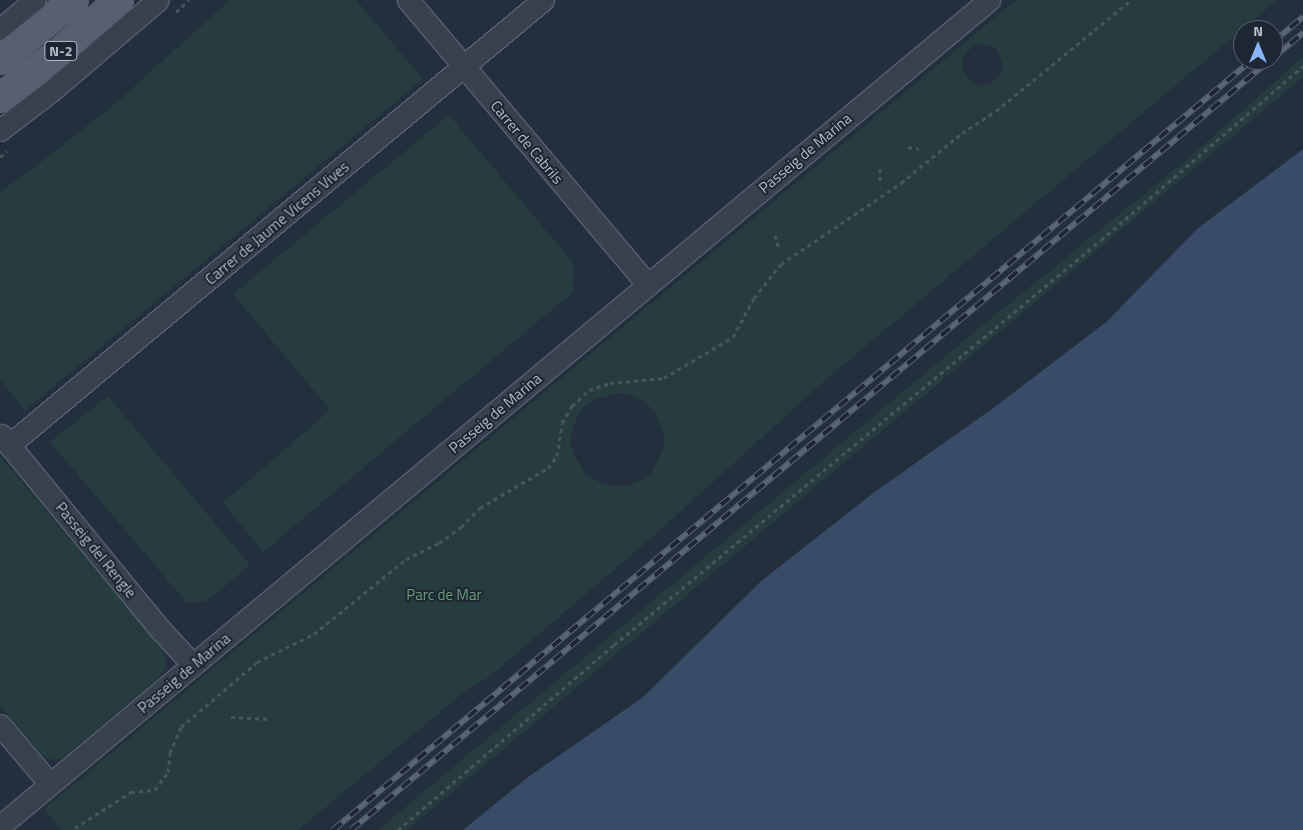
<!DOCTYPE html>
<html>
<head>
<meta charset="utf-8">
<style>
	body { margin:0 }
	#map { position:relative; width:1303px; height:830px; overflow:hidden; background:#242f3e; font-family:"Titillium Web",sans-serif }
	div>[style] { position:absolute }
	.green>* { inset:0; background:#263c3f }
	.water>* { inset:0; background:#394c67 }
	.pier>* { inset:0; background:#242f3e }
	.path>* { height:3px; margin-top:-1.5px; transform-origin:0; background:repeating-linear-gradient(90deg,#44595c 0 4px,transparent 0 8px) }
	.roads { filter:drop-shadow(1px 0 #565f6c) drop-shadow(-1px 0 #565f6c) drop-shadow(0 1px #565f6c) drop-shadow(0 -1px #565f6c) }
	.minor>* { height:21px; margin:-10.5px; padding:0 10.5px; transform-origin:10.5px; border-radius:10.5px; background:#38414e }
	.primary>* { height:28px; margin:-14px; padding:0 14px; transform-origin:14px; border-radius:14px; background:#56606e }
	.rail>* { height:5.5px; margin-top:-2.75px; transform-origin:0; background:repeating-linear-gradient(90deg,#1d2633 0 11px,#5a6575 0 22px); box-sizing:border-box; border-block:1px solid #5a6575 }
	span { translate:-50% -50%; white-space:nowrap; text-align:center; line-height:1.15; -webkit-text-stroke:4px #1d2633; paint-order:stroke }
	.shield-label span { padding:1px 4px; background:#1d2633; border:1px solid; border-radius:4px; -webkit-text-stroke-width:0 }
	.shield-label { font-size:14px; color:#b4bcc9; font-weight:700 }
	.street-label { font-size:15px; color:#b4bcc9 }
	.park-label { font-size:15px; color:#6b9a76 }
	.north { position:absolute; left:1233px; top:20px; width:50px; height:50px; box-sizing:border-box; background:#1d2633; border:1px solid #59626f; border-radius:50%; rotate:0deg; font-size:14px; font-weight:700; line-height:20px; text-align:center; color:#b4bcc9 }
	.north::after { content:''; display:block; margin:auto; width:18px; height:22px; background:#8ab4f8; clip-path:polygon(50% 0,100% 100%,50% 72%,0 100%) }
</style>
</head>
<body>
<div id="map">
	<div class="green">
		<div style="clip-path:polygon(230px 0,356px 0,423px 79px,25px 410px,0 380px,0 192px,31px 170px,117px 102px)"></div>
		<div style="clip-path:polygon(evenodd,1016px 0,1277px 0,822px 383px,649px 540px,489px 677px,468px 689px,298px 830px,61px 830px,44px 809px,1016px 0,983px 44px,995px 48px,999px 53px,1003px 65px,999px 77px,989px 84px,982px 85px,976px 84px,966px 76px,962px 64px,966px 52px,976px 45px,983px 44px,1016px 0,621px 393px,634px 396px,646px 403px,655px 412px,665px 437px,663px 450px,651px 473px,640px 481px,627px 486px,614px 486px,601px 483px,587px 475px,574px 456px,571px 443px,572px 430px,577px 417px,585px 407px,595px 399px,621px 393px)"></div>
		<div style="clip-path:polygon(1303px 57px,1303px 77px,407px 830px,378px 830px,978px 329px,1191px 156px)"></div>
		<div style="clip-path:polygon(449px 115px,574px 264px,573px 292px,263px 552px,223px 503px,330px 410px,233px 294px)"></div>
		<div style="clip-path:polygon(108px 396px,250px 565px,206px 602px,187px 603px,50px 442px)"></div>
		<div style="clip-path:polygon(0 456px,161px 648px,166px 661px,165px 669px,159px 678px,61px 759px,53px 760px,42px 755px,0 706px)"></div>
	</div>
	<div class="water">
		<div style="clip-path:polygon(1303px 149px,1303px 830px,463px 830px,528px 777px,643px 697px,761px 581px,873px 493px,993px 408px,1106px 322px,1198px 228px)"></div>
	</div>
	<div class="pier">
		<div style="clip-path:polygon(1303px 146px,1303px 149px,1198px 228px,1106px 322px,993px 408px,873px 493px,761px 581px,643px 697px,528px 777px,461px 830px,526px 775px,641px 695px,760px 579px,872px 491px,991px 406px,1104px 320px,1197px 226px)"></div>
	</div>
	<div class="path">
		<div style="left:176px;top:12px;width:18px;rotate:-43deg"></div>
		<div style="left:908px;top:147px;width:11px;rotate:10deg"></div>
		<div style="left:0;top:157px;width:9px;rotate:-41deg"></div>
		<div style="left:880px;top:169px;width:11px;rotate:90deg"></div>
		<div style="left:775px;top:235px;width:15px;rotate:74deg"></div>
		<div style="left:231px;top:717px;width:38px;rotate:3deg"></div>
		<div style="left:75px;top:828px;width:67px;rotate:-32.7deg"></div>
		<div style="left:131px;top:792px;width:24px;rotate:-5deg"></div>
		<div style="left:155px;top:790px;width:22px;rotate:-54deg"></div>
		<div style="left:168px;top:772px;width:19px;rotate:-84deg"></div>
		<div style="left:170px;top:753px;width:28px;rotate:-67deg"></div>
		<div style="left:181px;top:727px;width:100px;rotate:-40.5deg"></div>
		<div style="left:257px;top:662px;width:64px;rotate:-26.2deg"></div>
		<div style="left:314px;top:634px;width:119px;rotate:-39.2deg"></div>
		<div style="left:406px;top:559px;width:37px;rotate:-26deg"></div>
		<div style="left:439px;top:543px;width:27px;rotate:-36deg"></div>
		<div style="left:461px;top:527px;width:27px;rotate:-45deg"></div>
		<div style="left:480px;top:508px;width:79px;rotate:-30.5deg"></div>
		<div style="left:548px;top:468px;width:15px;rotate:-53deg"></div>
		<div style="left:557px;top:456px;width:33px;rotate:-81deg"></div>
		<div style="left:562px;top:423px;width:20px;rotate:-60deg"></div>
		<div style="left:572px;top:406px;width:23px;rotate:-43deg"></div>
		<div style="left:589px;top:390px;width:22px;rotate:-18deg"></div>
		<div style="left:610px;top:383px;width:54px;rotate:-5.3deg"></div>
		<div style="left:664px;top:378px;width:80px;rotate:-30.7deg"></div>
		<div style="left:733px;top:337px;width:44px;rotate:-61.7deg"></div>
		<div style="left:754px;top:298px;width:43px;rotate:-51.5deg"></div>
		<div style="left:781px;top:264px;width:145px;rotate:-34deg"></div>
		<div style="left:901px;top:183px;width:79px;rotate:-39.3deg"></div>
		<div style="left:962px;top:133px;width:40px;rotate:-32.9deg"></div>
		<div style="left:996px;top:111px;width:175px;rotate:-39.4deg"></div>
		<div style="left:398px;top:830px;width:284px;rotate:-40.6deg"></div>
		<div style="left:614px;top:645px;width:633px;rotate:-39.75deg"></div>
		<div style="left:1101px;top:240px;width:267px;rotate:-40.7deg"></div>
	</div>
	<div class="roads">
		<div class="minor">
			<div style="left:408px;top:0;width:371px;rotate:49.9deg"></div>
			<div style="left:0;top:29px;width:45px;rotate:-39.6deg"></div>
			<div style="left:0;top:130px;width:64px;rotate:-37.4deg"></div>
			<div style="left:51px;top:91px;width:140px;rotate:-40.4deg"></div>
			<div style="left:1px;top:435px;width:251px;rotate:50.7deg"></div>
			<div style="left:160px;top:629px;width:49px;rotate:47.5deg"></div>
			<div style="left:9px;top:445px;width:695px;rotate:-39.81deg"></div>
			<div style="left:0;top:725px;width:77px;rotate:49.7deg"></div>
			<div style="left:0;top:826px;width:1289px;rotate:-39.87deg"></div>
		</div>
		<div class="primary">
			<div style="left:0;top:60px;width:95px;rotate:-39deg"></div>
			<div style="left:0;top:98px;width:82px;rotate:-37.6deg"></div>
			<div style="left:65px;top:48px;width:72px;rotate:-41.6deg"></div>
		</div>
	</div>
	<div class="rail">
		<div style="left:1273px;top:42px;width:39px;rotate:-40deg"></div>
		<div style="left:1273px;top:58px;width:39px;rotate:-40deg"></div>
		<div style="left:333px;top:830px;width:1199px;rotate:-39.96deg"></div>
		<div style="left:351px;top:830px;width:1199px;rotate:-39.96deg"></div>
	</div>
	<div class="shield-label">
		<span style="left:61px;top:51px">N-2</span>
	</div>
	<div class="street-label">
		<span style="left:527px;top:142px;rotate:50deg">Carrer de Cabrils</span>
		<span style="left:805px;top:153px;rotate:-40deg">Passeig de Marina</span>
		<span style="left:277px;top:223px;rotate:-40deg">Carrer de Jaume Vicens Vives</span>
		<span style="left:495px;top:413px;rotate:-40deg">Passeig de Marina</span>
		<span style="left:96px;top:550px;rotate:51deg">Passeig del Rengle</span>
		<span style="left:184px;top:673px;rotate:-40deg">Passeig de Marina</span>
	</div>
	<div class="park-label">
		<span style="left:444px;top:595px">Parc de Mar</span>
	</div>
	<div class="north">N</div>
</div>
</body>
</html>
